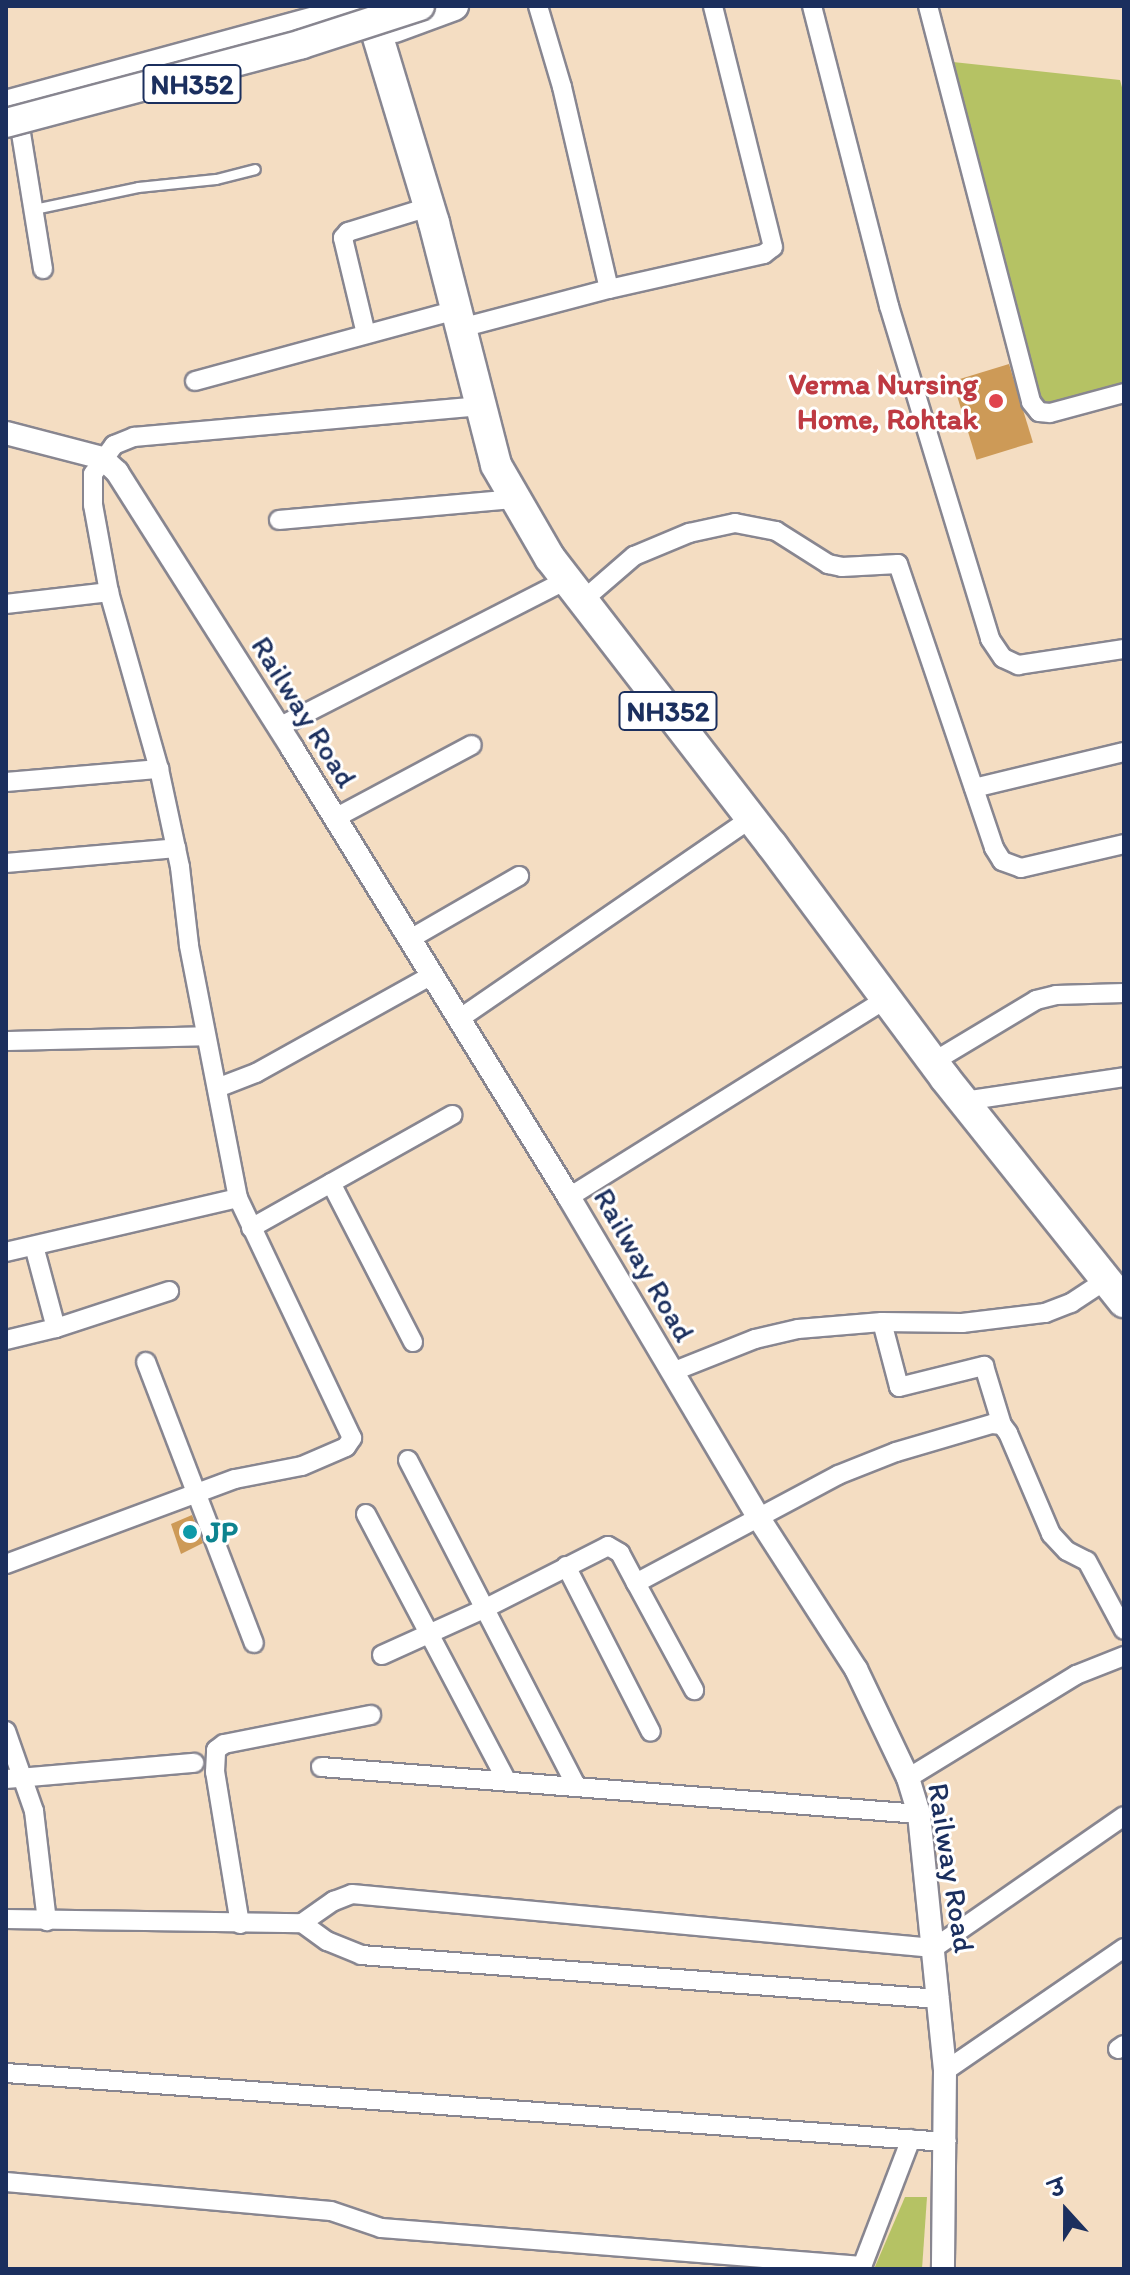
<!DOCTYPE html>
<html>
<head>
<meta charset="utf-8">
<style>
	body { margin:0 }
	#map { position:relative; width:1130px; height:2275px; overflow:hidden; background:#f4ddc2; font-family:Itim,"Playpen Sans Deva",sans-serif }
	div>[style] { position:absolute }
	.green>* { inset:0; background:#b5c264 }
	.building>* { inset:0; background:#cd9a57; transform-origin:0 0 }
	.roads { filter:drop-shadow(2px 0 #888690) drop-shadow(-2px 0 #888690) drop-shadow(0 2px #888690) drop-shadow(0 -2px #888690) }
	.service>* { height:9px; margin:-4.5px; padding:0 4.5px; transform-origin:4.5px; border-radius:4.5px; background:#fff }
	.minor>* { height:18px; margin:-9px; padding:0 9px; transform-origin:9px; border-radius:9px; background:#fff }
	.tertiary>* { height:22px; margin:-11px; padding:0 11px; transform-origin:11px; border-radius:11px; background:#fff }
	.primary>* { height:28px; margin:-14px; padding:0 14px; transform-origin:14px; border-radius:14px; background:#fff }
	.trunk>* { height:30px; margin:-15px; padding:0 15px; transform-origin:15px; border-radius:15px; background:#fff }
	.bridges { filter:drop-shadow(2px 0 #888690) drop-shadow(-2px 0 #888690) drop-shadow(0 2px #888690) drop-shadow(0 -2px #888690) }
	.primary-bridge>* { height:28px; margin:-14px; padding:0 14px; transform-origin:14px; border-radius:14px; background:#fff }
	.dots>* { width:22px; height:22px; translate:-50% -50%; box-sizing:border-box; border:4px solid #fff; border-radius:50% }
	span { translate:-50% -50%; white-space:nowrap; text-align:center; line-height:1.15; -webkit-text-stroke:6px #fff; paint-order:stroke }
	.shield-label span { padding:2px 6px; background:#fff; border:2px solid; border-radius:6px; -webkit-text-stroke-width:0 }
	.shield-label { font-size:28px; color:#1b2f5e; font-weight:700 }
	.health-label { font-size:30px; color:#be3a42; font-weight:700 }
	.right { translate:-100% -50%; text-align:right }
	.street-label { font-size:30px; color:#1b2f5e }
	.culture-label { font-size:30px; color:#0d838f; font-weight:700 }
	.left { translate:0 -50%; text-align:left }
	.frame { position:absolute; inset:0; border:8px solid #1b2f5e; pointer-events:none }
	.north { position:absolute; left:1026px; top:2171px; width:80px; height:80px; -webkit-text-stroke:6px #fff; paint-order:stroke; rotate:339deg; font-size:22px; font-weight:700; line-height:32px; text-align:center; color:#1b2f5e }
	.north::after { content:''; display:block; margin:auto; width:28px; height:36px; background:#1b2f5e; clip-path:polygon(50% 0,100% 100%,50% 72%,0 100%) }
</style>
</head>
<body>
<div id="map">
	<div class="green">
		<div style="clip-path:polygon(953px 62px,1120px 80px,1124px 95px,1124px 387px,1042px 405px)"></div>
		<div style="clip-path:polygon(905px 2197px,927px 2197px,922px 2269px,874px 2269px)"></div>
	</div>
	<div class="building">
		<div style="left:1009px;top:364px;width:82px;height:59px;rotate:73deg"></div>
		<div style="clip-path:polygon(192px 1515px,203px 1543px,181px 1554px,171px 1524px)"></div>
	</div>
	<div class="roads">
		<div class="service">
			<div style="left:34px;top:209px;width:106px;rotate:-11.9deg"></div>
			<div style="left:138px;top:187px;width:78px;rotate:-5.9deg"></div>
			<div style="left:216px;top:179px;width:40px;rotate:-14.4deg"></div>
		</div>
		<div class="minor">
			<div style="left:538px;top:6px;width:84px;rotate:73.5deg"></div>
			<div style="left:562px;top:87px;width:207px;rotate:76.9deg"></div>
			<div style="left:812px;top:6px;width:310px;rotate:75.6deg"></div>
			<div style="left:889px;top:306px;width:348px;rotate:73.1deg"></div>
			<div style="left:990px;top:639px;width:23px;rotate:56deg"></div>
			<div style="left:1003px;top:658px;width:17px;rotate:25deg"></div>
			<div style="left:1018px;top:665px;width:107px;rotate:-8.6deg"></div>
			<div style="left:928px;top:6px;width:409px;rotate:75.4deg"></div>
			<div style="left:1031px;top:402px;width:13px;rotate:51deg"></div>
			<div style="left:1039px;top:412px;width:11px;rotate:5deg"></div>
			<div style="left:1050px;top:413px;width:77px;rotate:-15.1deg"></div>
			<div style="left:20px;top:127px;width:144px;rotate:80.8deg"></div>
			<div style="left:461px;top:328px;width:153px;rotate:-14.8deg"></div>
			<div style="left:609px;top:289px;width:159px;rotate:-12.7deg"></div>
			<div style="left:764px;top:254px;width:11px;rotate:-38deg"></div>
			<div style="left:773px;top:247px;width:248px;rotate:-104deg"></div>
			<div style="left:366px;top:334px;width:99px;rotate:-103.5deg"></div>
			<div style="left:343px;top:238px;width:8px;rotate:-50deg"></div>
			<div style="left:348px;top:232px;width:85px;rotate:-17.2deg"></div>
			<div style="left:195px;top:381px;width:270px;rotate:-15.2deg"></div>
			<div style="left:279px;top:520px;width:237px;rotate:-5.1deg"></div>
			<div style="left:582px;top:601px;width:69px;rotate:-40.9deg"></div>
			<div style="left:634px;top:556px;width:60px;rotate:-22.7deg"></div>
			<div style="left:689px;top:533px;width:47px;rotate:-12.3deg"></div>
			<div style="left:735px;top:523px;width:42px;rotate:11deg"></div>
			<div style="left:776px;top:531px;width:62px;rotate:32.4deg"></div>
			<div style="left:828px;top:564px;width:14px;rotate:12deg"></div>
			<div style="left:842px;top:567px;width:56px;rotate:-3.1deg"></div>
			<div style="left:898px;top:564px;width:300px;rotate:71.3deg"></div>
			<div style="left:994px;top:848px;width:15px;rotate:58deg"></div>
			<div style="left:1002px;top:861px;width:20px;rotate:20deg"></div>
			<div style="left:1021px;top:868px;width:106px;rotate:-13.1deg"></div>
			<div style="left:6px;top:604px;width:104px;rotate:-6.6deg"></div>
			<div style="left:279px;top:727px;width:322px;rotate:-27.1deg"></div>
			<div style="left:6px;top:782px;width:154px;rotate:-4.9deg"></div>
			<div style="left:974px;top:788px;width:154px;rotate:-13.5deg"></div>
			<div style="left:335px;top:818px;width:155px;rotate:-28.1deg"></div>
			<div style="left:6px;top:863px;width:171px;rotate:-5deg"></div>
			<div style="left:410px;top:939px;width:126px;rotate:-30deg"></div>
			<div style="left:459px;top:1019px;width:354px;rotate:-34.5deg"></div>
			<div style="left:6px;top:1041px;width:200px;rotate:-1.4deg"></div>
			<div style="left:933px;top:1062px;width:120px;rotate:-31deg"></div>
			<div style="left:1036px;top:1000px;width:21px;rotate:-14deg"></div>
			<div style="left:1056px;top:995px;width:68px;rotate:-1.7deg"></div>
			<div style="left:217px;top:1088px;width:42px;rotate:-21deg"></div>
			<div style="left:256px;top:1073px;width:201px;rotate:-29.1deg"></div>
			<div style="left:964px;top:1101px;width:162px;rotate:-8.5deg"></div>
			<div style="left:331px;top:1183px;width:179px;rotate:62.7deg"></div>
			<div style="left:569px;top:1197px;width:374px;rotate:-32deg"></div>
			<div style="left:251px;top:1228px;width:231px;rotate:-29.3deg"></div>
			<div style="left:34px;top:1246px;width:85px;rotate:75deg"></div>
			<div style="left:6px;top:1252px;width:238px;rotate:-13.1deg"></div>
			<div style="left:882px;top:1322px;width:67px;rotate:75.3deg"></div>
			<div style="left:899px;top:1387px;width:88px;rotate:-13.9deg"></div>
			<div style="left:984px;top:1366px;width:62px;rotate:73deg"></div>
			<div style="left:6px;top:1340px;width:51px;rotate:-13.5deg"></div>
			<div style="left:56px;top:1328px;width:119px;rotate:-18.1deg"></div>
			<div style="left:146px;top:1362px;width:301px;rotate:69deg"></div>
			<div style="left:672px;top:1372px;width:89px;rotate:-21.7deg"></div>
			<div style="left:755px;top:1339px;width:44px;rotate:-13.1deg"></div>
			<div style="left:798px;top:1329px;width:84px;rotate:-4.8deg"></div>
			<div style="left:882px;top:1322px;width:80px;rotate:0.7deg"></div>
			<div style="left:962px;top:1323px;width:84px;rotate:-6.9deg"></div>
			<div style="left:1045px;top:1313px;width:28px;rotate:-21deg"></div>
			<div style="left:1071px;top:1303px;width:42px;rotate:-33.3deg"></div>
			<div style="left:408px;top:1460px;width:366px;rotate:62.7deg"></div>
			<div style="left:366px;top:1514px;width:302px;rotate:62.2deg"></div>
			<div style="left:6px;top:1564px;width:244px;rotate:-20.4deg"></div>
			<div style="left:235px;top:1479px;width:68px;rotate:-11deg"></div>
			<div style="left:302px;top:1466px;width:48px;rotate:-23.4deg"></div>
			<div style="left:346px;top:1447px;width:11px;rotate:-56deg"></div>
			<div style="left:352px;top:1438px;width:266px;rotate:-115.4deg"></div>
			<div style="left:238px;top:1198px;width:258px;rotate:-101deg"></div>
			<div style="left:189px;top:945px;width:79px;rotate:-96.6deg"></div>
			<div style="left:180px;top:867px;width:100px;rotate:-102.1deg"></div>
			<div style="left:159px;top:769px;width:184px;rotate:-105.8deg"></div>
			<div style="left:109px;top:592px;width:88px;rotate:-100.4deg"></div>
			<div style="left:93px;top:505px;width:31px;rotate:-90deg"></div>
			<div style="left:93px;top:474px;width:36px;rotate:-54deg"></div>
			<div style="left:114px;top:445px;width:22px;rotate:-22deg"></div>
			<div style="left:134px;top:437px;width:348px;rotate:-5.1deg"></div>
			<div style="left:566px;top:1566px;width:186px;rotate:62.9deg"></div>
			<div style="left:636px;top:1583px;width:122px;rotate:61.5deg"></div>
			<div style="left:382px;top:1655px;width:112px;rotate:-24.3deg"></div>
			<div style="left:484px;top:1609px;width:139px;rotate:-26.9deg"></div>
			<div style="left:608px;top:1546px;width:14px;rotate:30deg"></div>
			<div style="left:620px;top:1553px;width:34px;rotate:62deg"></div>
			<div style="left:636px;top:1583px;width:229px;rotate:-28.1deg"></div>
			<div style="left:838px;top:1475px;width:62px;rotate:-21.6deg"></div>
			<div style="left:896px;top:1452px;width:100px;rotate:-16.3deg"></div>
			<div style="left:992px;top:1424px;width:10px;rotate:6deg"></div>
			<div style="left:1002px;top:1425px;width:10px;rotate:53deg"></div>
			<div style="left:1008px;top:1433px;width:110px;rotate:66.9deg"></div>
			<div style="left:1051px;top:1534px;width:23px;rotate:47deg"></div>
			<div style="left:1067px;top:1551px;width:22px;rotate:27deg"></div>
			<div style="left:1087px;top:1561px;width:78px;rotate:61.8deg"></div>
			<div style="left:6px;top:1731px;width:85px;rotate:70.7deg"></div>
			<div style="left:34px;top:1811px;width:111px;rotate:83.3deg"></div>
			<div style="left:321px;top:1767px;width:600px;rotate:4.49deg"></div>
			<div style="left:908px;top:1778px;width:197px;rotate:-31.5deg"></div>
			<div style="left:1076px;top:1675px;width:52px;rotate:-21.6deg"></div>
			<div style="left:6px;top:1779px;width:189px;rotate:-4.9deg"></div>
			<div style="left:6px;top:1919px;width:296px;rotate:0.8deg"></div>
			<div style="left:302px;top:1923px;width:39px;rotate:-35deg"></div>
			<div style="left:334px;top:1901px;width:19px;rotate:-21deg"></div>
			<div style="left:352px;top:1894px;width:584px;rotate:5.3deg"></div>
			<div style="left:934px;top:1948px;width:231px;rotate:-34.8deg"></div>
			<div style="left:302px;top:1923px;width:31px;rotate:36deg"></div>
			<div style="left:327px;top:1941px;width:37px;rotate:22deg"></div>
			<div style="left:361px;top:1955px;width:580px;rotate:4.35deg"></div>
			<div style="left:240px;top:1924px;width:154px;rotate:-99.3deg"></div>
			<div style="left:215px;top:1772px;width:22px;rotate:-87deg"></div>
			<div style="left:216px;top:1750px;width:10px;rotate:-37deg"></div>
			<div style="left:224px;top:1744px;width:150px;rotate:-11.2deg"></div>
			<div style="left:1118px;top:2049px;width:7px;rotate:-34deg"></div>
			<div style="left:945px;top:2071px;width:217px;rotate:-34.5deg"></div>
			<div style="left:6px;top:2073px;width:943px;rotate:4.2deg"></div>
			<div style="left:6px;top:2182px;width:326px;rotate:5.1deg"></div>
			<div style="left:331px;top:2211px;width:53px;rotate:18.8deg"></div>
			<div style="left:381px;top:2228px;width:483px;rotate:4.5deg"></div>
			<div style="left:861px;top:2269px;width:139px;rotate:-69deg"></div>
		</div>
		<div class="tertiary">
			<div style="left:6px;top:433px;width:99px;rotate:14.6deg"></div>
			<div style="left:102px;top:458px;width:21px;rotate:43deg"></div>
			<div style="left:117px;top:472px;width:327px;rotate:57.6deg"></div>
			<div style="left:292px;top:748px;width:528px;rotate:58.33deg"></div>
			<div style="left:569px;top:1197px;width:372px;rotate:59.4deg"></div>
			<div style="left:758px;top:1517px;width:181px;rotate:57.2deg"></div>
			<div style="left:856px;top:1669px;width:121px;rotate:64.5deg"></div>
			<div style="left:908px;top:1778px;width:38px;rotate:73deg"></div>
			<div style="left:919px;top:1814px;width:258px;rotate:84.2deg"></div>
			<div style="left:945px;top:2071px;width:198px;rotate:90.6deg"></div>
		</div>
		<div class="primary">
			<div style="left:395px;top:28px;width:63px;rotate:-20.4deg"></div>
		</div>
		<div class="trunk">
			<div style="left:6px;top:106px;width:373px;rotate:-15.2deg"></div>
			<div style="left:366px;top:8px;width:28px;rotate:67deg"></div>
			<div style="left:377px;top:34px;width:197px;rotate:73.2deg"></div>
			<div style="left:434px;top:223px;width:250px;rotate:75.6deg"></div>
			<div style="left:496px;top:465px;width:108px;rotate:59.9deg"></div>
			<div style="left:550px;top:558px;width:363px;rotate:52.3deg"></div>
			<div style="left:772px;top:845px;width:290px;rotate:53.4deg"></div>
			<div style="left:945px;top:1078px;width:287px;rotate:51.4deg"></div>
		</div>
	</div>
	<div class="bridges">
		<div class="primary-bridge">
			<div style="left:6px;top:123px;width:306px;rotate:-14.9deg"></div>
			<div style="left:302px;top:44px;width:124px;rotate:-17.9deg"></div>
		</div>
	</div>
	<div class="dots">
		<div style="left:996px;top:401px;background:#e0444e"></div>
		<div style="left:190px;top:1532px;background:#0f9aa8"></div>
	</div>
	<div class="shield-label">
		<span style="left:192px;top:84px">NH352</span>
		<span style="left:668px;top:711px">NH352</span>
	</div>
	<div class="health-label">
		<span class="right" style="left:978px;top:401px">Verma Nursing<br>Home, Rohtak</span>
	</div>
	<div class="street-label">
		<span style="left:304px;top:712px;rotate:58deg">Railway Road</span>
		<span style="left:644px;top:1265px;rotate:60deg">Railway Road</span>
		<span style="left:951px;top:1868px;rotate:81deg">Railway Road</span>
	</div>
	<div class="culture-label">
		<span class="left" style="left:206px;top:1532px">JP</span>
	</div>
	<div class="frame"></div>
	<div class="north">उ</div>
</div>
</body>
</html>
